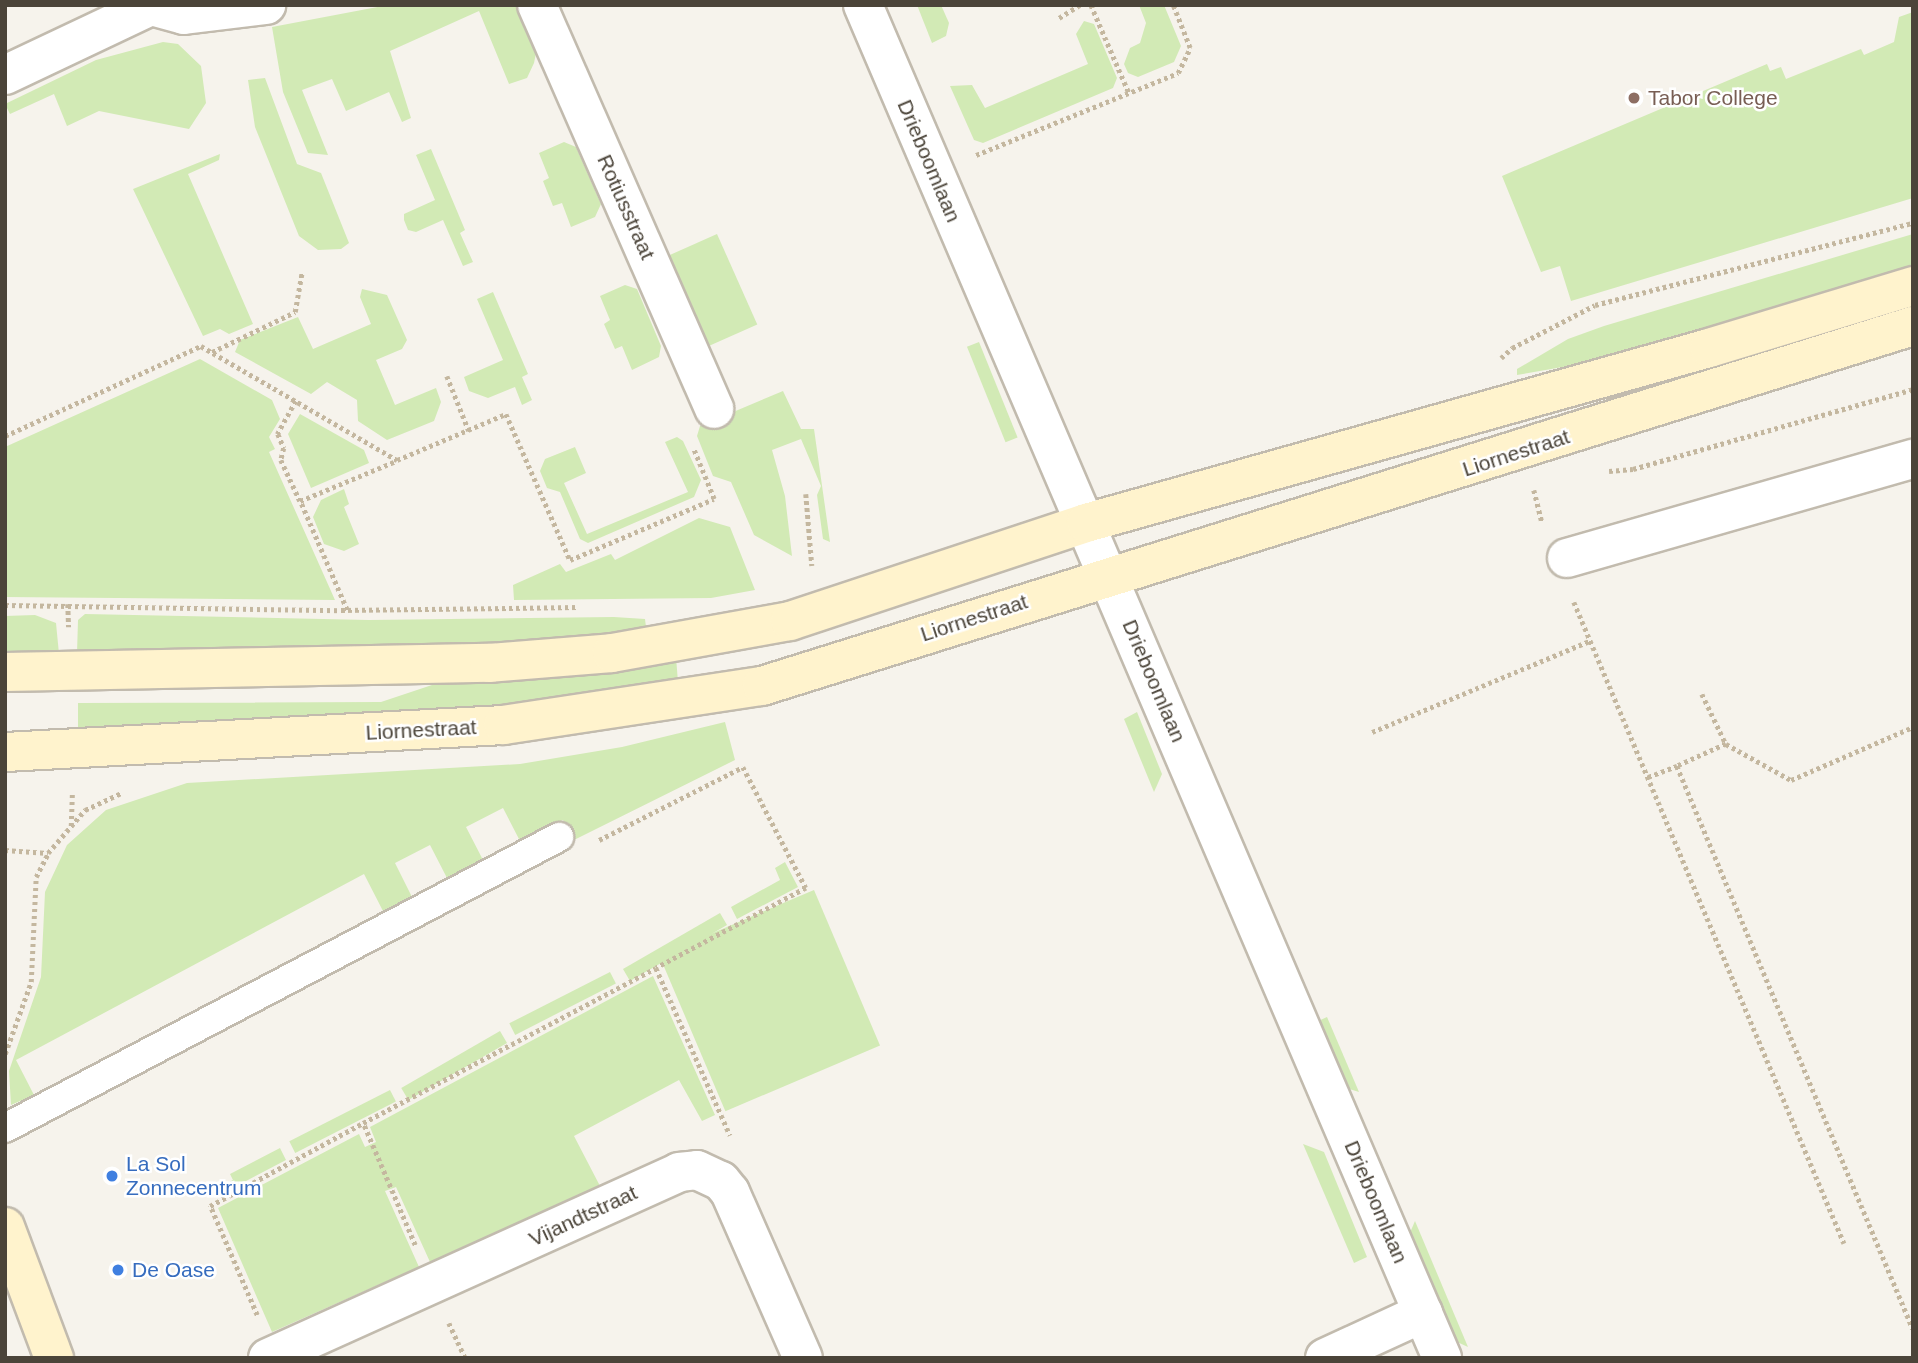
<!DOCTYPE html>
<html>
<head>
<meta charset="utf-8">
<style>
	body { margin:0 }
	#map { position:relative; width:1918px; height:1363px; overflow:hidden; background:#f6f3ec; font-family:Arial,sans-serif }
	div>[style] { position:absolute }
	.green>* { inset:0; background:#d2eab5; transform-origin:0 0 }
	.path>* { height:4.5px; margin-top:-2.25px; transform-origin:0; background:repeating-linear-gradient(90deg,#c4b79f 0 3.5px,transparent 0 7px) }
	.roads { filter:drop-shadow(2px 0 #c2bbae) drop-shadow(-2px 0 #c2bbae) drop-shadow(0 2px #c2bbae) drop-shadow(0 -2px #c2bbae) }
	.lane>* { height:28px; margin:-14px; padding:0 14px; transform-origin:14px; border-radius:14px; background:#fff }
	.street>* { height:38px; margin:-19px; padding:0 19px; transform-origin:19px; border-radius:19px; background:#fff }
	.secondary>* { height:38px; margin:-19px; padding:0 19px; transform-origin:19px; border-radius:19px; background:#fff3cd }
	.dots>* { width:19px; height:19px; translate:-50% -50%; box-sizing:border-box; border:4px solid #fff; border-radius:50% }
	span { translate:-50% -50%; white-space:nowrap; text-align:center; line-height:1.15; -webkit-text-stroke:5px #fff; paint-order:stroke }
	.education-label { font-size:21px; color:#785e54 }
	.left { translate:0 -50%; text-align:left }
	.street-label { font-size:21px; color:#4b4439 }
	.shop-label { font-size:21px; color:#366cbe }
	.frame { position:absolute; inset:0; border:7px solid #4b4439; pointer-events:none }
</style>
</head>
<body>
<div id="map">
	<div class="green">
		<div style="clip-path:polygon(388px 5px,515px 5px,536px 53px,534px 63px,527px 78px,509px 84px,479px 11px,390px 51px,411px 118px,402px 122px,389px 92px,346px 111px,332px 79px,302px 90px,328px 155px,308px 153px,283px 92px,272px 27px)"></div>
		<div style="clip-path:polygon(917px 5px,941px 5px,949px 23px,946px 36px,932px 43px)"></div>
		<div style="clip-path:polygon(1139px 5px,1164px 5px,1181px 46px,1174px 62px,1138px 77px,1128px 73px,1124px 64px,1130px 48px,1140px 43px,1146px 23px)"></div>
		<div style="clip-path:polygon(1913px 12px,1913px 198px,1571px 301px,1560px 266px,1541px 272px,1502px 176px,1767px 64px,1770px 71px,1781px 67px,1786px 79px,1861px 49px,1864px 55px,1894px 42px,1899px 17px)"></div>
		<div style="clip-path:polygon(1084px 21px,1094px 24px,1117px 78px,1113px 88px,983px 143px,974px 140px,950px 86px,972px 85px,985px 108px,1088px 64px,1076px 34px)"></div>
		<div style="clip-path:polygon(163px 42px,178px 44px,201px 66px,206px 103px,189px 129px,99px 111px,67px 126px,54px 94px,10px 114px,5px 104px,96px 60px)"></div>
		<div style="clip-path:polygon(265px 78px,297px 164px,321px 173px,349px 243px,341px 249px,318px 250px,299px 236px,255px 127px,248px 80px)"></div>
		<div style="clip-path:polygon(564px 142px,576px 147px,601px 204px,595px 217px,571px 227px,562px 203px,553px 206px,543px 181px,549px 178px,539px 153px)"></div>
		<div style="clip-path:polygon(431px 149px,465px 230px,460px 233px,473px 262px,463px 266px,443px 220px,416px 232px,408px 230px,404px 220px,404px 214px,435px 200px,416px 155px)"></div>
		<div style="clip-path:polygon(220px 154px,219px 160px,188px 174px,253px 324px,229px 334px,220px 329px,203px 336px,133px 189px)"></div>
		<div style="left:717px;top:234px;width:99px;height:58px;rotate:66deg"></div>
		<div style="clip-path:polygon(1913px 234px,1913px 272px,1620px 357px,1517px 375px,1517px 369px,1568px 339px,1604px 326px)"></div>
		<div style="clip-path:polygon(625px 285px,637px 289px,661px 346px,659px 357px,632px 370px,622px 346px,615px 349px,604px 324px,610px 320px,600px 296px)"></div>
		<div style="clip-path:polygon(362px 289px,387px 295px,407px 340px,402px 349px,376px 360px,395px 405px,436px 388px,441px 402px,434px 421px,387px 440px,358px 421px,357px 400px,327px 382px,311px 394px,235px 352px,240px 340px,298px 317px,313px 349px,371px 324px,360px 297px)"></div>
		<div style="clip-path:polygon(493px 292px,528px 374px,522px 377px,532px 400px,522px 405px,515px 387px,488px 398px,469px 391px,464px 377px,503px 360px,477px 299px)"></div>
		<div style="left:979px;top:342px;width:103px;height:13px;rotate:68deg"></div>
		<div style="clip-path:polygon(200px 359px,272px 400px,280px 419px,269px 437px,275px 449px,269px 452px,335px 600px,5px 597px,5px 447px)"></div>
		<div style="clip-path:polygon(783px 391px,801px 429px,814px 429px,830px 542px,823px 539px,817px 495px,821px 486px,801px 439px,772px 450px,785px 496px,792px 556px,754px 535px,731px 482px,713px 476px,697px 436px,700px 426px)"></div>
		<div style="clip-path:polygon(300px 414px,364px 450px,369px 463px,311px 488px,288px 434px)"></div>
		<div style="clip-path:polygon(677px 437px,683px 441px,701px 480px,694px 497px,588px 543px,580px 539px,560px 492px,547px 488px,540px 471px,545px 459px,575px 447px,586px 473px,564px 483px,587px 534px,688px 492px,665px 442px)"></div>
		<div style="clip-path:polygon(344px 489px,349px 504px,344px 507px,359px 544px,344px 551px,324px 544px,313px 517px,321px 500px)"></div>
		<div style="clip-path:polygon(699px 518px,730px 527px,755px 590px,711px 598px,514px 600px,513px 585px,560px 564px,566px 572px,611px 554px,615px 560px)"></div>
		<div style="clip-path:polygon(85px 614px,369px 620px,614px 617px,645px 619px,647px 635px,584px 645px,77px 653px,78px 620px)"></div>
		<div style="clip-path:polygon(35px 615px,56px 623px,59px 654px,5px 656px,5px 616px)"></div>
		<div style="clip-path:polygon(676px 657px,678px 682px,578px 701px,78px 735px,78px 703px,381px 702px,447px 680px)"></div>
		<div style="clip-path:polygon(1137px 712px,1162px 774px,1154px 792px,1124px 719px)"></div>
		<div style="clip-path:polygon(725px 722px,735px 760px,574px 840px,563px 820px,520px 841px,503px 808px,466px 827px,483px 860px,447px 878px,430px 845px,395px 863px,412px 897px,383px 911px,364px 874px,16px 1060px,34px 1095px,11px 1105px,9px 1071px,41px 977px,45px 892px,67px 845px,106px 810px,187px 783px,520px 764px,622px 747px)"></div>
		<div style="clip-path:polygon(785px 862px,798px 887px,737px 919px,731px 907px,780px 880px,775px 868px)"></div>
		<div style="left:814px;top:890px;width:169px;height:168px;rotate:67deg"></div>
		<div style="left:720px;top:913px;width:14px;height:112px;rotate:60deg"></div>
		<div style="left:610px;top:972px;width:13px;height:113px;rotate:63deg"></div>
		<div style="clip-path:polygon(653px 976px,715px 1115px,702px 1121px,679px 1080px,574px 1136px,600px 1186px,430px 1262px,396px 1187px,385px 1191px,419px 1267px,272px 1332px,218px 1208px,359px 1134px,365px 1147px,376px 1142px,370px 1127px)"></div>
		<div style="clip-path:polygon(1327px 1017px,1359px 1092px,1343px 1087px,1316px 1022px)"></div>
		<div style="left:500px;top:1031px;width:14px;height:114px;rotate:60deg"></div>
		<div style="left:390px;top:1090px;width:13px;height:113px;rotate:63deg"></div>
		<div style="clip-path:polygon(1303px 1144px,1324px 1152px,1367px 1257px,1354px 1263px)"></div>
		<div style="clip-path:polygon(280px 1148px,286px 1160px,225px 1192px,222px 1186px,233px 1180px,230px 1174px)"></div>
		<div style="clip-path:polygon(1415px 1221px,1468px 1347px,1455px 1341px,1409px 1235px)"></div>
	</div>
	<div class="path">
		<div style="left:1091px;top:5px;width:96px;rotate:66.6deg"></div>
		<div style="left:1059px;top:18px;width:25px;rotate:-32deg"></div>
		<div style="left:976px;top:155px;width:218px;rotate:-22.1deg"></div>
		<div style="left:1178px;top:73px;width:28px;rotate:-64deg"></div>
		<div style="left:1190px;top:48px;width:46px;rotate:-111.6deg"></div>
		<div style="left:212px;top:352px;width:92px;rotate:-25.7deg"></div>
		<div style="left:295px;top:312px;width:41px;rotate:-80.1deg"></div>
		<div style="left:1501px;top:358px;width:15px;rotate:-42deg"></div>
		<div style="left:1512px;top:348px;width:93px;rotate:-27.4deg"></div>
		<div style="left:1595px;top:305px;width:328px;rotate:-14.5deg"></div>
		<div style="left:447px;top:376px;width:59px;rotate:68.2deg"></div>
		<div style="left:296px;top:401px;width:38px;rotate:119deg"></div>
		<div style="left:278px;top:434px;width:15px;rotate:67deg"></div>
		<div style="left:284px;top:448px;width:12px;rotate:104deg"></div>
		<div style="left:281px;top:460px;width:45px;rotate:65.1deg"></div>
		<div style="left:5px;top:436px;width:216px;rotate:-24.7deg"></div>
		<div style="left:201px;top:346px;width:227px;rotate:30.2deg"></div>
		<div style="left:397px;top:460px;width:118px;rotate:-22.9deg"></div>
		<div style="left:506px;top:414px;width:159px;rotate:66.3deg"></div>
		<div style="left:570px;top:560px;width:156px;rotate:-23deg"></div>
		<div style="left:714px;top:499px;width:53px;rotate:-112.2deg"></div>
		<div style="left:1609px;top:471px;width:24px;rotate:-5deg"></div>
		<div style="left:1633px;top:469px;width:291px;rotate:-15.9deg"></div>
		<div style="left:1534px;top:490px;width:34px;rotate:76deg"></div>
		<div style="left:806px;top:494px;width:72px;rotate:85.2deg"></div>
		<div style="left:1574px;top:602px;width:696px;rotate:67.16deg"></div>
		<div style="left:68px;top:604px;width:23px;rotate:88deg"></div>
		<div style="left:5px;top:605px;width:336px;rotate:0.9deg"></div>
		<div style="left:341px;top:610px;width:237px;rotate:-0.7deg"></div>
		<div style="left:347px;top:610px;width:119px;rotate:-113.3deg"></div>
		<div style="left:300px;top:501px;width:104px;rotate:-22.6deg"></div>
		<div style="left:1702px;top:694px;width:55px;rotate:64.4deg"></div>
		<div style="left:1726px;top:744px;width:74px;rotate:29deg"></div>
		<div style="left:1791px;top:780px;width:133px;rotate:-23.5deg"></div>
		<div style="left:1372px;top:732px;width:236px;rotate:-22.7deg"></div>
		<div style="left:1726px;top:744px;width:54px;rotate:155.8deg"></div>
		<div style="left:1677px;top:766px;width:610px;rotate:67.26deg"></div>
		<div style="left:1648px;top:777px;width:31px;rotate:-21deg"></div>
		<div style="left:71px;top:826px;width:33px;rotate:-88deg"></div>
		<div style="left:599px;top:840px;width:161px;rotate:-26.9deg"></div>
		<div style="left:743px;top:767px;width:136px;rotate:62.5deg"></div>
		<div style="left:806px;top:888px;width:170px;rotate:151.9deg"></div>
		<div style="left:5px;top:850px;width:43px;rotate:4deg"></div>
		<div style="left:48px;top:853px;width:57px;rotate:-49.3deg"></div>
		<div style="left:85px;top:810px;width:40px;rotate:-25deg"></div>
		<div style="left:5px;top:1054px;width:77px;rotate:-70.1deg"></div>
		<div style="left:31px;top:982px;width:105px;rotate:-87.3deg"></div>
		<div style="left:36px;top:877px;width:27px;rotate:-63deg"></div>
		<div style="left:415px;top:1245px;width:133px;rotate:-113.1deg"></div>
		<div style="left:363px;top:1123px;width:331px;rotate:-27.9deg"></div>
		<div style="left:656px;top:968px;width:183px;rotate:66.1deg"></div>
		<div style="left:257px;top:1315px;width:119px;rotate:-113.3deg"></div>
		<div style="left:210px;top:1206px;width:174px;rotate:-28.5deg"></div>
		<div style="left:449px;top:1323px;width:38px;rotate:65deg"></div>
	</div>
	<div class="roads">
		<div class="lane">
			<div style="left:5px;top:1128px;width:626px;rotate:-27.71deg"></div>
		</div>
		<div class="street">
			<div style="left:537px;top:5px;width:441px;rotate:66.3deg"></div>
			<div style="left:863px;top:5px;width:1472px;rotate:66.83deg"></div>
			<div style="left:5px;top:75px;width:161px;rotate:-25.3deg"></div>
			<div style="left:151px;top:6px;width:34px;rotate:15deg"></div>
			<div style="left:184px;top:15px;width:83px;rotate:-7deg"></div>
			<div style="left:1567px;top:558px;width:360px;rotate:-16deg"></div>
			<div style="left:268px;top:1358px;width:451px;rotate:-24.3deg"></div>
			<div style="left:679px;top:1172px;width:18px;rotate:-6deg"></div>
			<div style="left:697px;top:1170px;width:26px;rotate:25deg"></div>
			<div style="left:721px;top:1181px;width:14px;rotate:51deg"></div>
			<div style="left:730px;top:1192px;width:181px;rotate:66.3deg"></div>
			<div style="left:1325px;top:1358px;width:108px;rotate:-24.7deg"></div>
		</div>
		<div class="secondary">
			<div style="left:5px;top:672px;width:484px;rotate:-1.1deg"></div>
			<div style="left:489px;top:663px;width:123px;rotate:-4.6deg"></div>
			<div style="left:612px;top:653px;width:181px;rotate:-10.2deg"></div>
			<div style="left:790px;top:621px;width:312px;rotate:-18.3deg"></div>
			<div style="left:1086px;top:523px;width:647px;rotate:-15.69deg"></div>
			<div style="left:1709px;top:348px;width:213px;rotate:-16.9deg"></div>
			<div style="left:5px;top:752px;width:499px;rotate:-3.1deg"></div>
			<div style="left:503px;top:725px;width:262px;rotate:-8.6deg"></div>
			<div style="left:762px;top:686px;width:1206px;rotate:-17.37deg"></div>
			<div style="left:5px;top:1227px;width:140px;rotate:69.5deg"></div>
		</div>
	</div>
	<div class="dots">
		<div style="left:1634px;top:98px;background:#8d6e63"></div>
		<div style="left:112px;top:1176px;background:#3f7fe0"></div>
		<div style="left:118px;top:1270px;background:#3f7fe0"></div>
	</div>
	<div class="education-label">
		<span class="left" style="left:1648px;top:98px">Tabor College</span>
	</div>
	<div class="street-label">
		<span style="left:929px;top:161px;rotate:67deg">Drieboomlaan</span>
		<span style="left:626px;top:207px;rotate:66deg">Rotiusstraat</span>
		<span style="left:1516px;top:453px;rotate:-18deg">Liornestraat</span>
		<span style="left:974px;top:618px;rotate:-18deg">Liornestraat</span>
		<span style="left:1154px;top:681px;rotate:67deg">Drieboomlaan</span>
		<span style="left:421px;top:730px;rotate:-3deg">Liornestraat</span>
		<span style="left:1376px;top:1202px;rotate:67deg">Drieboomlaan</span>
		<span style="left:583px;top:1216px;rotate:-25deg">Vijandtstraat</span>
	</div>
	<div class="shop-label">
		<span class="left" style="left:126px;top:1176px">La Sol<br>Zonnecentrum</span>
		<span class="left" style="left:132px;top:1270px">De Oase</span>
	</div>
	<div class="frame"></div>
</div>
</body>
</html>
